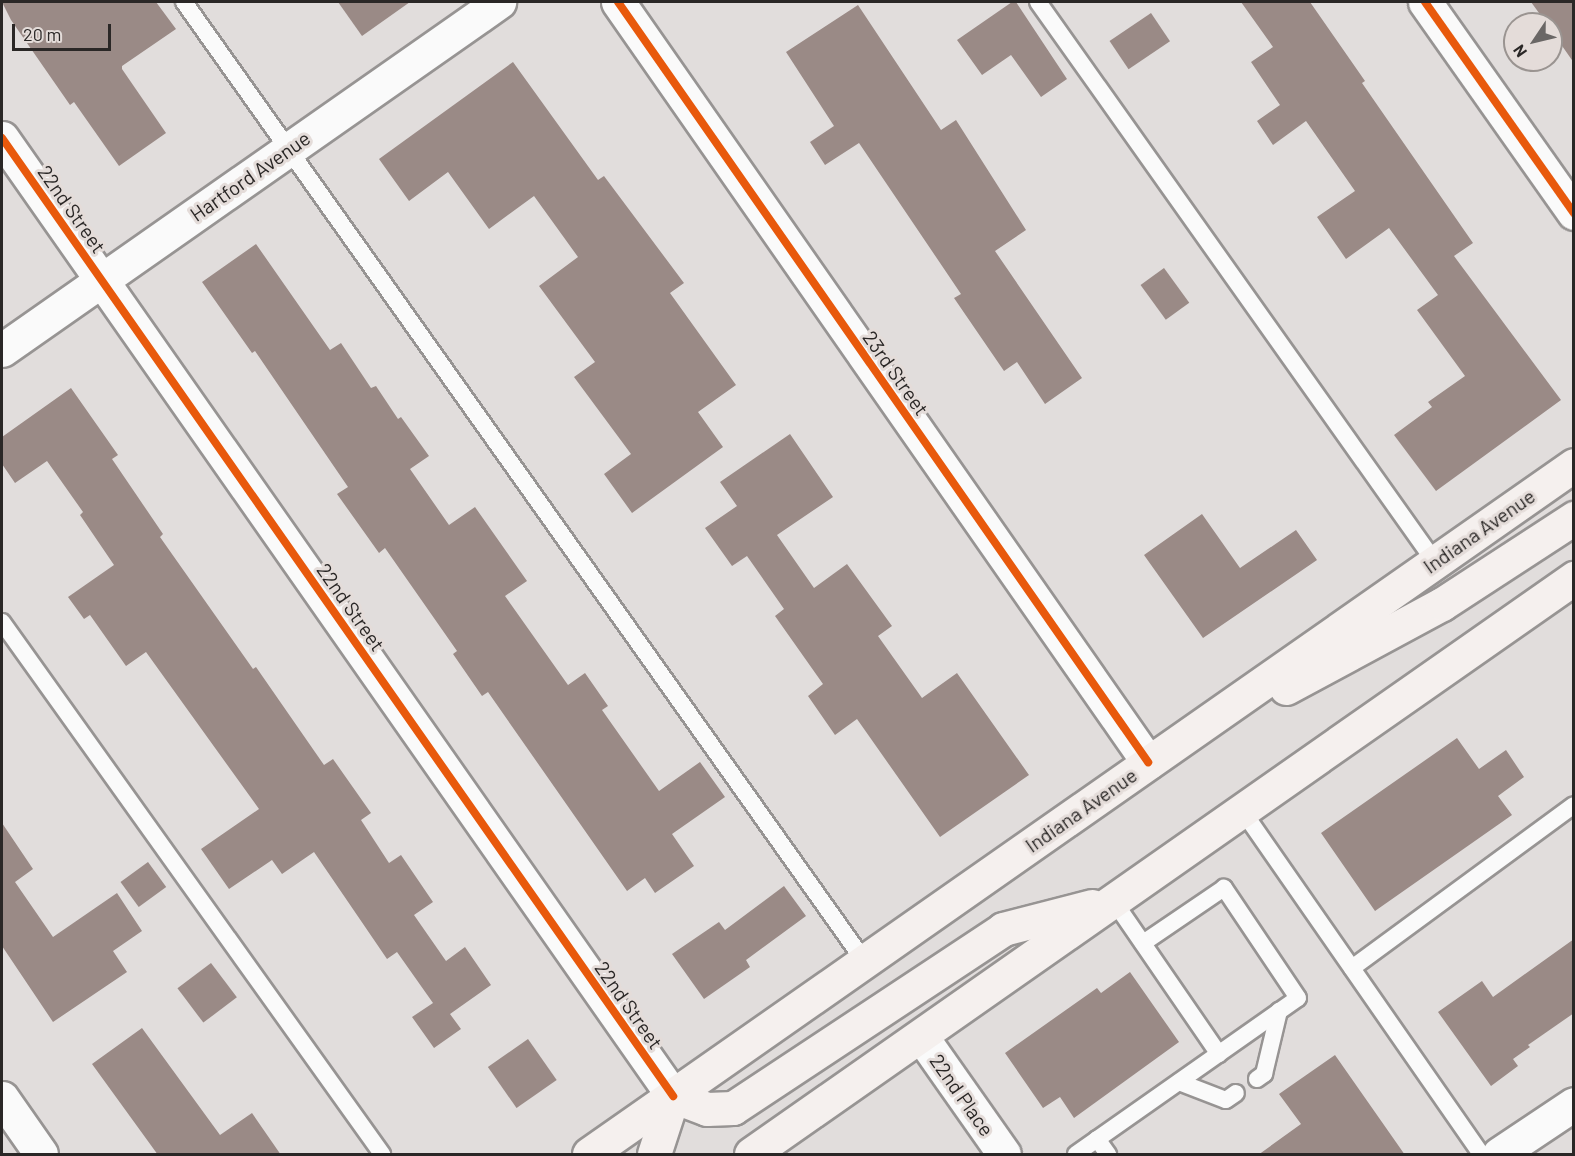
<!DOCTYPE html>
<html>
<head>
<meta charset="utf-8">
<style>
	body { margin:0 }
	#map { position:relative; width:1575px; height:1156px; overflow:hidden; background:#e1dddc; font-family:Barlow,sans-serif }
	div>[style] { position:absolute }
	.building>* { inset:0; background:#9a8a86; transform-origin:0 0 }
	.roads { filter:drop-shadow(2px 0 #979493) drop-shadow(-2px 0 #979493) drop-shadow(0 2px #979493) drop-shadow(0 -2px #979493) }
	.service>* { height:16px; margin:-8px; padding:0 8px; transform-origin:8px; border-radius:8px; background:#fafafa }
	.minor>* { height:33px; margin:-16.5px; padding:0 16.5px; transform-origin:16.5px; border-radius:16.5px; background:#fafafa }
	.secondary>* { height:33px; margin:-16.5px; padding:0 16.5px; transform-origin:16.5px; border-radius:16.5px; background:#f5f0ee }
	.cycleway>* { height:8px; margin:-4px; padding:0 4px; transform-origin:4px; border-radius:4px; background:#e8590c }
	span { translate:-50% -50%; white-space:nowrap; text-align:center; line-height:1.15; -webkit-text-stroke:6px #e4dcd9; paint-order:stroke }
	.street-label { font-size:20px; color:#2a2726 }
	.frame { position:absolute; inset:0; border:3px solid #2a2726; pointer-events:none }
	.north { position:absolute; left:1503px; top:12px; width:60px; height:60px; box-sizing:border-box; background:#e4dcd9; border:2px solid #9a9491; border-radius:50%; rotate:235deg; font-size:16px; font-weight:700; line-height:24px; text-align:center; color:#2a2726 }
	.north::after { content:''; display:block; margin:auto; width:21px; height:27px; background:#6a6766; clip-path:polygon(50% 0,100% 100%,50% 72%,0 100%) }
	.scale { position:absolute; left:12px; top:24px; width:99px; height:27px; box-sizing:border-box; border:3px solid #2a2726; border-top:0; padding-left:8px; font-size:18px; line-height:21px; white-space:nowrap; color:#2a2726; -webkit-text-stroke:4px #e4dcd9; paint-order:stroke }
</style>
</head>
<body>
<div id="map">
	<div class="building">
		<div style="clip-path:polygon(2px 2px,156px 2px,176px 29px,122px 66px,122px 69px,166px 133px,119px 166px,74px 102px,70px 105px,11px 20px)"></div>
		<div style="clip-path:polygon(338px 2px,410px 2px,362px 36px)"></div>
		<div style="clip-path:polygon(1012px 2px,1016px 2px,1067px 79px,1041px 97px,1011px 55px,982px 75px,957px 40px)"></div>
		<div style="clip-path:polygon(1241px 2px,1310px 2px,1365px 81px,1362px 83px,1473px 243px,1454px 256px,1561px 400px,1436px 491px,1394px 435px,1432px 407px,1428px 402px,1465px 376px,1417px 310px,1438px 295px,1389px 228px,1346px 259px,1317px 217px,1355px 191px,1306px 121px,1273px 145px,1257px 121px,1280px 105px,1251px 62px,1273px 47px)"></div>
		<div style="clip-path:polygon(1531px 2px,1574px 2px,1574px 63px,1551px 30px,1551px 24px,1547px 24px)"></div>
		<div style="clip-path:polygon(858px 5px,941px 130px,956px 120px,1026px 230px,995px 251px,1082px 378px,1045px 404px,1017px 362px,1004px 371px,954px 298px,961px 294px,859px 143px,825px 165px,810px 142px,834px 126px,786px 52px)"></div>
		<div style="left:1151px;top:13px;width:34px;height:50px;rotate:56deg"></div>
		<div style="clip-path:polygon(513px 62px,598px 180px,604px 176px,684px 283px,670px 293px,736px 385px,698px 412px,723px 447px,632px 513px,604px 474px,631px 454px,574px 377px,595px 362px,539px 286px,578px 257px,534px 196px,489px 229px,448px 172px,409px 201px,379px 159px)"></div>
		<div style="clip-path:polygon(256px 244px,330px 350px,341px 343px,371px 388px,376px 386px,398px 419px,401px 417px,429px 456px,410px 469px,449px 525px,475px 507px,527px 581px,505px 596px,568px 685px,585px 673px,608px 706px,602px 710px,659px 791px,700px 762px,725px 797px,672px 834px,694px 866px,655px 893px,645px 878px,627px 891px,488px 692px,482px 696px,453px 654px,457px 651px,385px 548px,379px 553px,337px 494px,348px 487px,255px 351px,252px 353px,202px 282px)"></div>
		<div style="left:1164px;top:268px;width:43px;height:29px;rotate:54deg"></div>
		<div style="clip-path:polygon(71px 388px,118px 455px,112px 459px,163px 534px,160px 537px,253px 669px,256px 667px,324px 765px,333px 759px,371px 813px,361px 820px,389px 863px,401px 855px,433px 902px,414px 915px,446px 961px,465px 947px,491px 985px,450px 1014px,461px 1029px,434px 1048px,412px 1017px,433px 1003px,397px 952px,387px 959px,314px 852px,282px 874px,272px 860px,229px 889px,201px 849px,259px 809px,146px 652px,126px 666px,90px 615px,84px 619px,68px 597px,114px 565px,80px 515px,83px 512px,47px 461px,15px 483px,2px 464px,2px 437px)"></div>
		<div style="clip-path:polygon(790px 434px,833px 497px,777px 535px,814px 588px,847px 564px,892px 626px,878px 636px,922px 698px,957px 673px,1029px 775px,940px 837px,857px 719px,835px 735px,808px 696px,823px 684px,775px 616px,784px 609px,747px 556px,732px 566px,705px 528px,737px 506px,720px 482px)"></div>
		<div style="clip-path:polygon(1202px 514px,1240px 568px,1296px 530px,1317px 560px,1203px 638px,1144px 555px)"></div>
		<div style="clip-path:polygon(1457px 738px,1479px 769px,1506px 750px,1524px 777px,1498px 796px,1512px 815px,1375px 911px,1321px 833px)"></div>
		<div style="clip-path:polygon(2px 823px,33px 869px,15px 882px,53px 937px,117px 893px,142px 931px,113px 951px,127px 972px,53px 1022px,2px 946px)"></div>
		<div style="left:148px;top:862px;width:31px;height:34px;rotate:54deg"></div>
		<div style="clip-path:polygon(784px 886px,806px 916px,746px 960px,750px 967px,704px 999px,672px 954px,719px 922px,725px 930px)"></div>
		<div style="clip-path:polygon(1574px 939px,1574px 1013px,1528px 1045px,1530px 1047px,1513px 1059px,1518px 1066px,1491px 1086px,1438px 1012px,1482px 981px,1493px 997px)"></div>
		<div style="left:211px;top:963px;width:43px;height:42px;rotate:53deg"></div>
		<div style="clip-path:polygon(1130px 972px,1179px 1042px,1074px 1118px,1060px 1097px,1043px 1108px,1005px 1053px,1097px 988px,1101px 993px)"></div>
		<div style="clip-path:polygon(142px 1028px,220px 1135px,252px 1113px,281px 1155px,158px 1155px,92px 1064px)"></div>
		<div style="left:528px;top:1039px;width:50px;height:49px;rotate:55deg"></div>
		<div style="clip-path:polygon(1335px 1055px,1405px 1155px,1258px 1155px,1301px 1124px,1279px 1094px)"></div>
	</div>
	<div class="roads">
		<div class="service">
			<div style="left:184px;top:2px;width:1177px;rotate:54.65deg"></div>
			<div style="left:1038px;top:2px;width:686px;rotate:54.67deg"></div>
			<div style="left:2px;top:622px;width:654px;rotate:54.46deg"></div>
			<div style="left:1242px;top:810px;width:419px;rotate:55.2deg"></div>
			<div style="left:1113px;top:900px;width:187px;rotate:55.5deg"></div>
			<div style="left:1352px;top:968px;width:275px;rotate:-36.3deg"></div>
			<div style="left:1257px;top:1079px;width:9px;rotate:-36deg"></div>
			<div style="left:1264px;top:1074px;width:65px;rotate:-76.6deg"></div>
			<div style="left:1179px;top:1082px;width:50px;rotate:21deg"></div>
			<div style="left:1226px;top:1100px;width:12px;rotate:-35deg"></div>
			<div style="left:1097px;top:1139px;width:19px;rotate:54deg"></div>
			<div style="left:1076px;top:1154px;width:271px;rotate:-35.1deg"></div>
			<div style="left:1298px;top:998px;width:133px;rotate:-123.9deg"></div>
			<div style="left:1224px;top:888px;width:98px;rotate:145.8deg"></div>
		</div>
		<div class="minor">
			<div style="left:618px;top:2px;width:927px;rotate:55.11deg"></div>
			<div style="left:1425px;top:2px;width:258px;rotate:54.8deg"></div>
			<div style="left:2px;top:138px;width:1170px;rotate:54.99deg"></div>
			<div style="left:2px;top:350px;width:607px;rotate:-35deg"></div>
			<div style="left:921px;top:1036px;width:144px;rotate:54.9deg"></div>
			<div style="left:2px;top:1098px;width:68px;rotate:55.1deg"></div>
			<div style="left:1499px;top:1154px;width:90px;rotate:-33.7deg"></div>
		</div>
		<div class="secondary">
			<div style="left:1286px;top:688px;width:177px;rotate:-28.3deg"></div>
			<div style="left:1442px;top:604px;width:158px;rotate:-33.1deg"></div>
			<div style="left:673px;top:1096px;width:36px;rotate:21deg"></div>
			<div style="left:707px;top:1109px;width:26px;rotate:-2deg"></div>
			<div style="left:733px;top:1108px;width:324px;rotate:-33.5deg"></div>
			<div style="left:1003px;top:929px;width:92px;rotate:-14.5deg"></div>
			<div style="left:589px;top:1154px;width:1202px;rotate:-34.97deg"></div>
			<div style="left:654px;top:1154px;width:61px;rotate:-71.9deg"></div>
			<div style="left:751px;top:1154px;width:1005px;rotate:-34.99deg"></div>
		</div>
	</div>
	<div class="cycleway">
		<div style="left:618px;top:2px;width:927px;rotate:55.11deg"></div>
		<div style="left:1425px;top:2px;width:258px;rotate:54.8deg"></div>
		<div style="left:2px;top:138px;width:1170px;rotate:54.99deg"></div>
	</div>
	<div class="street-label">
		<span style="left:250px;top:176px;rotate:-35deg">Hartford Avenue</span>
		<span style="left:72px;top:209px;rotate:55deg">22nd Street</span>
		<span style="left:896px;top:373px;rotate:55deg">23rd Street</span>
		<span style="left:1479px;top:531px;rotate:-35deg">Indiana Avenue</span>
		<span style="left:351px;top:607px;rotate:55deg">22nd Street</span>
		<span style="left:1081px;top:810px;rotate:-35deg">Indiana Avenue</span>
		<span style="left:629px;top:1005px;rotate:55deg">22nd Street</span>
		<span style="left:962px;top:1095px;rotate:55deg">22nd Place</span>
	</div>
	<div class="frame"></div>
	<div class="north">N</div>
	<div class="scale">20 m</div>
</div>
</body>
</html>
